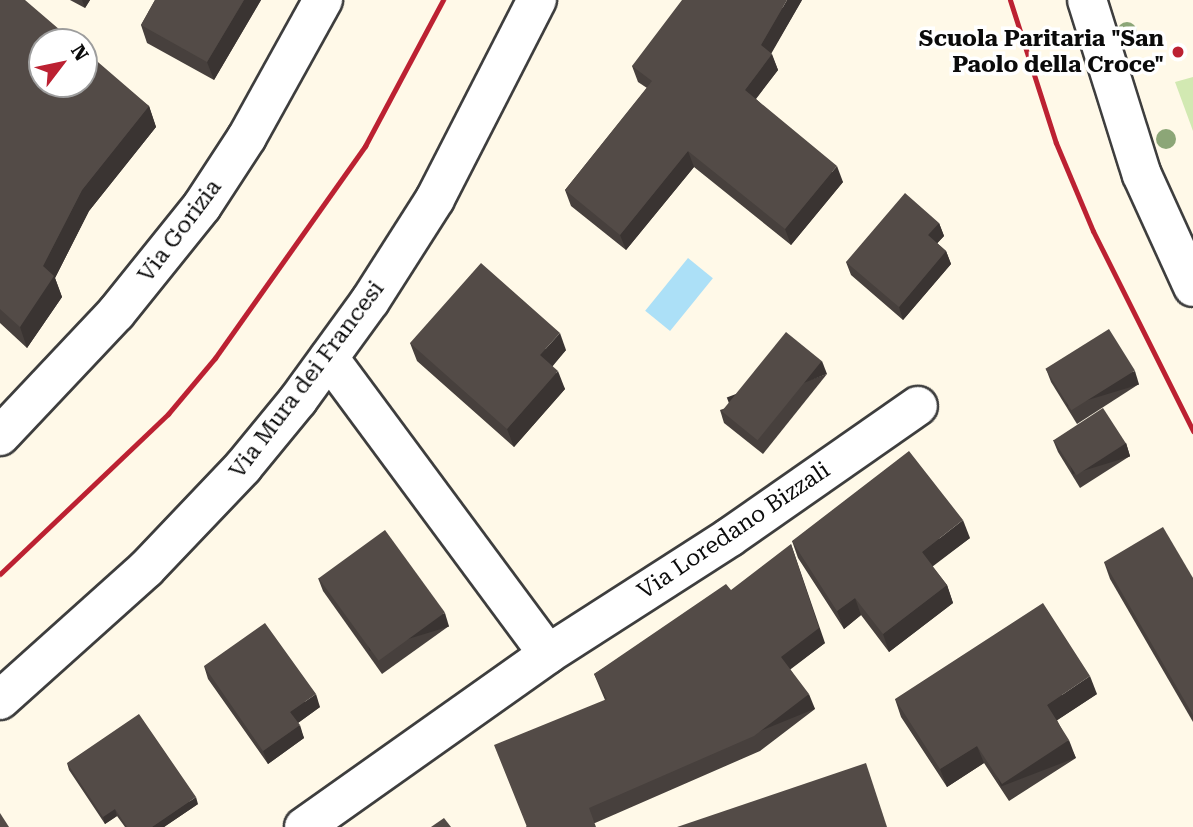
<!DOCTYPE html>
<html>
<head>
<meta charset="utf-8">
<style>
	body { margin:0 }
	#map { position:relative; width:1193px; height:827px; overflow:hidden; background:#fff9e8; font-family:"Roboto Serif",serif }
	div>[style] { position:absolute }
	.green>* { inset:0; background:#d2e9b2 }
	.water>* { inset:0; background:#ace0f7; transform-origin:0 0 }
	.roads { filter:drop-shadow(2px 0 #3e3e3e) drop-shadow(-2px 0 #3e3e3e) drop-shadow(0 2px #3e3e3e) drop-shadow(0 -2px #3e3e3e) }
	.street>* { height:38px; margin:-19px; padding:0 19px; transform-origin:19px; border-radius:19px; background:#fff }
	.rail>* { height:5px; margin:-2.5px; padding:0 2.5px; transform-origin:2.5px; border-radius:2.5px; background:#bc2132 }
	.trees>* { width:20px; height:20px; margin:-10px; border-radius:50%; background:#8ca677 }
	.wall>* { inset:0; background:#47403d }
	.shaded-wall>* { inset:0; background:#3a3432; transform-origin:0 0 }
	.building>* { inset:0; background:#534b47; transform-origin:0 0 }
	.dots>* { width:19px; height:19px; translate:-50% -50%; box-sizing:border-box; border:4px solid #fff; border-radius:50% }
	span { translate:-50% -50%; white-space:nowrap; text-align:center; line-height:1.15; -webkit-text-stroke:7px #fff; paint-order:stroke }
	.poi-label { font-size:23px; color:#0b0b0b; font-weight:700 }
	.right { translate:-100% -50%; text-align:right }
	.street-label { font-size:23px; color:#0b0b0b }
	.north { position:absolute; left:28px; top:28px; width:70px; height:70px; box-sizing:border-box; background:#fff; border:2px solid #9d9d9d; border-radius:50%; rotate:58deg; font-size:19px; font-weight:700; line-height:28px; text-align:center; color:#0b0b0b }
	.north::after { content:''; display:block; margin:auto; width:24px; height:32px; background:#bc2132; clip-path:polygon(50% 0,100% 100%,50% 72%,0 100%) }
</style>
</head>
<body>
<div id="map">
	<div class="green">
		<div style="clip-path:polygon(1193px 77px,1193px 131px,1175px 82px)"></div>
	</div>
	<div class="water">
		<div style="left:688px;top:258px;width:32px;height:68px;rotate:39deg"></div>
	</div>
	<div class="roads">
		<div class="street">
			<div style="left:1087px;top:0;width:183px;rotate:72.6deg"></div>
			<div style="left:1142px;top:175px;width:123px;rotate:65.5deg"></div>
			<div style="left:329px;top:358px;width:368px;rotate:53.5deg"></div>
			<div style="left:548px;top:654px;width:216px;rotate:-32.7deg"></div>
			<div style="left:730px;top:537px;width:229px;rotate:-34.9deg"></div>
			<div style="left:0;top:436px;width:169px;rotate:-46.7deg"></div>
			<div style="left:116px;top:313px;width:137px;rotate:-51.2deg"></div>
			<div style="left:202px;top:206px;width:82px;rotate:-56.9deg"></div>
			<div style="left:247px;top:137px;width:157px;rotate:-61deg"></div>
			<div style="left:0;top:700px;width:196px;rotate:-41.9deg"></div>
			<div style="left:146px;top:569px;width:141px;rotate:-46.4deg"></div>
			<div style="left:243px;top:467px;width:87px;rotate:-50.6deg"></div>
			<div style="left:298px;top:400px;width:122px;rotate:-54deg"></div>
			<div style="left:370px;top:301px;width:121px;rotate:-57.5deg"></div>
			<div style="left:435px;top:199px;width:224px;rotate:-62.9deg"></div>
			<div style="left:304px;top:827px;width:299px;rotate:-35.3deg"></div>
		</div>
	</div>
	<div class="rail">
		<div style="left:1010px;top:0;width:150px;rotate:72.2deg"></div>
		<div style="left:1056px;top:143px;width:95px;rotate:67.2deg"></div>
		<div style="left:1093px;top:231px;width:224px;rotate:63.4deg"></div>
		<div style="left:0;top:574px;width:232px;rotate:-43.6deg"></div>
		<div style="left:168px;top:414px;width:73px;rotate:-50deg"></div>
		<div style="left:215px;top:358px;width:260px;rotate:-54.7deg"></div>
		<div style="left:365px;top:146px;width:166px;rotate:-61.9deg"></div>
	</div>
	<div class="trees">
		<div style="left:1127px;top:32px"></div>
		<div style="left:1166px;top:139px"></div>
	</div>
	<div class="wall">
		<div style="clip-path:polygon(0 0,149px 106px,156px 127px,89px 211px,55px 278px,62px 297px,27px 348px,0 323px)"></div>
		<div style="clip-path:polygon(70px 0,90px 0,85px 8px)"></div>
		<div style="clip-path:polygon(155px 0,261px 0,214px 80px,147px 43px,141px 25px)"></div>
		<div style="clip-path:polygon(802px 0,771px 53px,778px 70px,756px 99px,843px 182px,791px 245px,694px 167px,626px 250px,571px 206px,565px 190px,647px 88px,638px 82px,632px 66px)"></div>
		<div style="clip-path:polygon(939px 223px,944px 236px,937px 243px,946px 251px,951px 264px,903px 320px,851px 275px,846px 262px)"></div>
		<div style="clip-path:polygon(410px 343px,566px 350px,552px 366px,565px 389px,514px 447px,417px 361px)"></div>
		<div style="clip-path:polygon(1046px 369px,1139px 384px,1077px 424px,1051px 382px)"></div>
		<div style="clip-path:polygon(827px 374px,763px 454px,724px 423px,720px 410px)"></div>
		<div style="clip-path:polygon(1053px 440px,1126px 443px,1130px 456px,1080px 488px,1058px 452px)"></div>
		<div style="clip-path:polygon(970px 538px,932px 566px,947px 585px,953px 603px,889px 652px,861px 615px,844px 629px,798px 558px,792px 541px)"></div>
		<div style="clip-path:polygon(1104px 562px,1193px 578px,1193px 722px,1110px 579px)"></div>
		<div style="clip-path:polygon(318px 578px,449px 626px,382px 674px,323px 591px)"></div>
		<div style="clip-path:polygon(731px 590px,825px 643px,790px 669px,815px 709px,760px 751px,595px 823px,526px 827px,605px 700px,594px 674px)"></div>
		<div style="clip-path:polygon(204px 666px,320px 707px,298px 723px,304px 738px,268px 764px,208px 679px)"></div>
		<div style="clip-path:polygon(1097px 694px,1057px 720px,1076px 758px,1009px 801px,984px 763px,947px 787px,901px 717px,895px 699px)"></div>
		<div style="clip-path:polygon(67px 763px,198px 804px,164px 827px,125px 827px,117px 816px,105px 824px,69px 770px)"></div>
	</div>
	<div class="shaded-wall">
		<div style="clip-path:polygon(82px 0,90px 0,85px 8px)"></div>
		<div style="clip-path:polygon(244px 0,261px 0,214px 80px,207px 62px)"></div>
		<div style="clip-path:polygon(787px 0,802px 0,767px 61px,761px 45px)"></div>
		<div style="clip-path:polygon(772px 54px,778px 70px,750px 106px,745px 90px)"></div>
		<div style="clip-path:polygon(149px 106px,156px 127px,89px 211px,55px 278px,62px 297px,27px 348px,20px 327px,43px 266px,82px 190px)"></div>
		<div style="clip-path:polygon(688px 151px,694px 167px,626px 250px,620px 235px)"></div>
		<div style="clip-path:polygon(837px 166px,843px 182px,791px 245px,785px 229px)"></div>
		<div style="clip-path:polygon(939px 223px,944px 236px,933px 248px,928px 235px)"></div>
		<div style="clip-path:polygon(946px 251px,951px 264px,903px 320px,899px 307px)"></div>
		<div style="clip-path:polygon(560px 333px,566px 350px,547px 373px,540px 355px)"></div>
		<div style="left:822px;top:361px;width:14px;height:102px;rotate:69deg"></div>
		<div style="clip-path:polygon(558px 371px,565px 389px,514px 447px,507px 429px)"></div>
		<div style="left:1135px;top:371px;width:14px;height:75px;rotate:73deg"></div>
		<div style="left:1126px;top:443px;width:14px;height:60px;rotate:73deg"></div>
		<div style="clip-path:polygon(963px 520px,970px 538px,928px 570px,922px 552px)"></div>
		<div style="clip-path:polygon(791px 544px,825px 643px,787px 672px,781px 657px)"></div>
		<div style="clip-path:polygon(947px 585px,953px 603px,889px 652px,883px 634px)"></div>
		<div style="clip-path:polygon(855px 598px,861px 615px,844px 629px,837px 611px)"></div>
		<div style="left:445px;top:613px;width:14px;height:83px;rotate:73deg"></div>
		<div style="clip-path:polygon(1090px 676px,1097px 694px,1053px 723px,1047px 705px)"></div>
		<div style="clip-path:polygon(316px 694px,320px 707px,295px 725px,290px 712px)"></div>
		<div style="left:809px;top:694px;width:16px;height:69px;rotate:68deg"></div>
		<div style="clip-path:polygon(300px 725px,304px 738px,268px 764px,263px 751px)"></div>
		<div style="left:1069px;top:740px;width:19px;height:80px;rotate:69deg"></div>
		<div style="clip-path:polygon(977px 746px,984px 763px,947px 787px,940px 769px)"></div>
		<div style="clip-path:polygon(196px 797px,198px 804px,164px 827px,152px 827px)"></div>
		<div style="clip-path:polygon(115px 809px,117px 816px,105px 824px,103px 817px)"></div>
	</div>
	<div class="building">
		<div style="clip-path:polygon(0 0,25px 0,74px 42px,42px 42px,42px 84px,84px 84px,84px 50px,149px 106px,82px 190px,43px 266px,54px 276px,20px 327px,0 309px)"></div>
		<div style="clip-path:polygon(155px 0,244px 0,207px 62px,141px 25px)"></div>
		<div style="clip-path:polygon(682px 0,787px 0,761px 45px,772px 54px,745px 90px,837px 166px,785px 229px,688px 151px,620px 235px,565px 190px,652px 81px,632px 66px)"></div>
		<div style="clip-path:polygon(905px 193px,939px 223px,928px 235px,946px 251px,899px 307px,846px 262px)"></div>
		<div style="clip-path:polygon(481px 263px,560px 333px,540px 355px,558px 371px,507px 429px,410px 343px)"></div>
		<div style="left:1109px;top:329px;width:49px;height:75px;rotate:58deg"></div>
		<div style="left:786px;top:332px;width:46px;height:102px;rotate:39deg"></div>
		<div style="left:1103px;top:408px;width:42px;height:59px;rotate:57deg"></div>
		<div style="clip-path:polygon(909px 451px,963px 520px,922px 552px,947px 585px,883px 634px,855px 598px,837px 611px,792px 541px)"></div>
		<div style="clip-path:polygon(1163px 527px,1193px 578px,1193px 715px,1104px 562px)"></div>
		<div style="left:385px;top:530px;width:102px;height:82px;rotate:54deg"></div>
		<div style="clip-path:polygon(791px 544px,819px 628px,781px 657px,809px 694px,754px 736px,589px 808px,596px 827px,527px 827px,494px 745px,607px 699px,594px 674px,726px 584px,731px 590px)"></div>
		<div style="clip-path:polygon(1043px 603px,1090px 676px,1047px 705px,1069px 740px,1002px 784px,977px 746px,940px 769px,895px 699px)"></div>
		<div style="clip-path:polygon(265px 623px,316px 694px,290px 712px,300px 725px,263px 751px,204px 666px)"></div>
		<div style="clip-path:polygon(139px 714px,196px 797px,152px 827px,127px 827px,115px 809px,103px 817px,67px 763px)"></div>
		<div style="clip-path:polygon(866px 763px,887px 827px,677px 827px)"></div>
		<div style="clip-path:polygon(0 813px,9px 827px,0 827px)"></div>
		<div style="clip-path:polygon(444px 818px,451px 827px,431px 827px)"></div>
	</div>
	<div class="dots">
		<div style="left:1178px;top:52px;background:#bc2132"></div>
	</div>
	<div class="poi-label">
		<span class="right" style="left:1164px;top:52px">Scuola Paritaria "San<br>Paolo della Croce"</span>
	</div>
	<div class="street-label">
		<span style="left:180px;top:231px;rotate:-53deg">Via Gorizia</span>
		<span style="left:307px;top:380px;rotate:-53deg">Via Mura dei Francesi</span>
		<span style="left:734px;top:531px;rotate:-34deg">Via Loredano Bizzali</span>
	</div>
	<div class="north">N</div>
</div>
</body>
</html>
